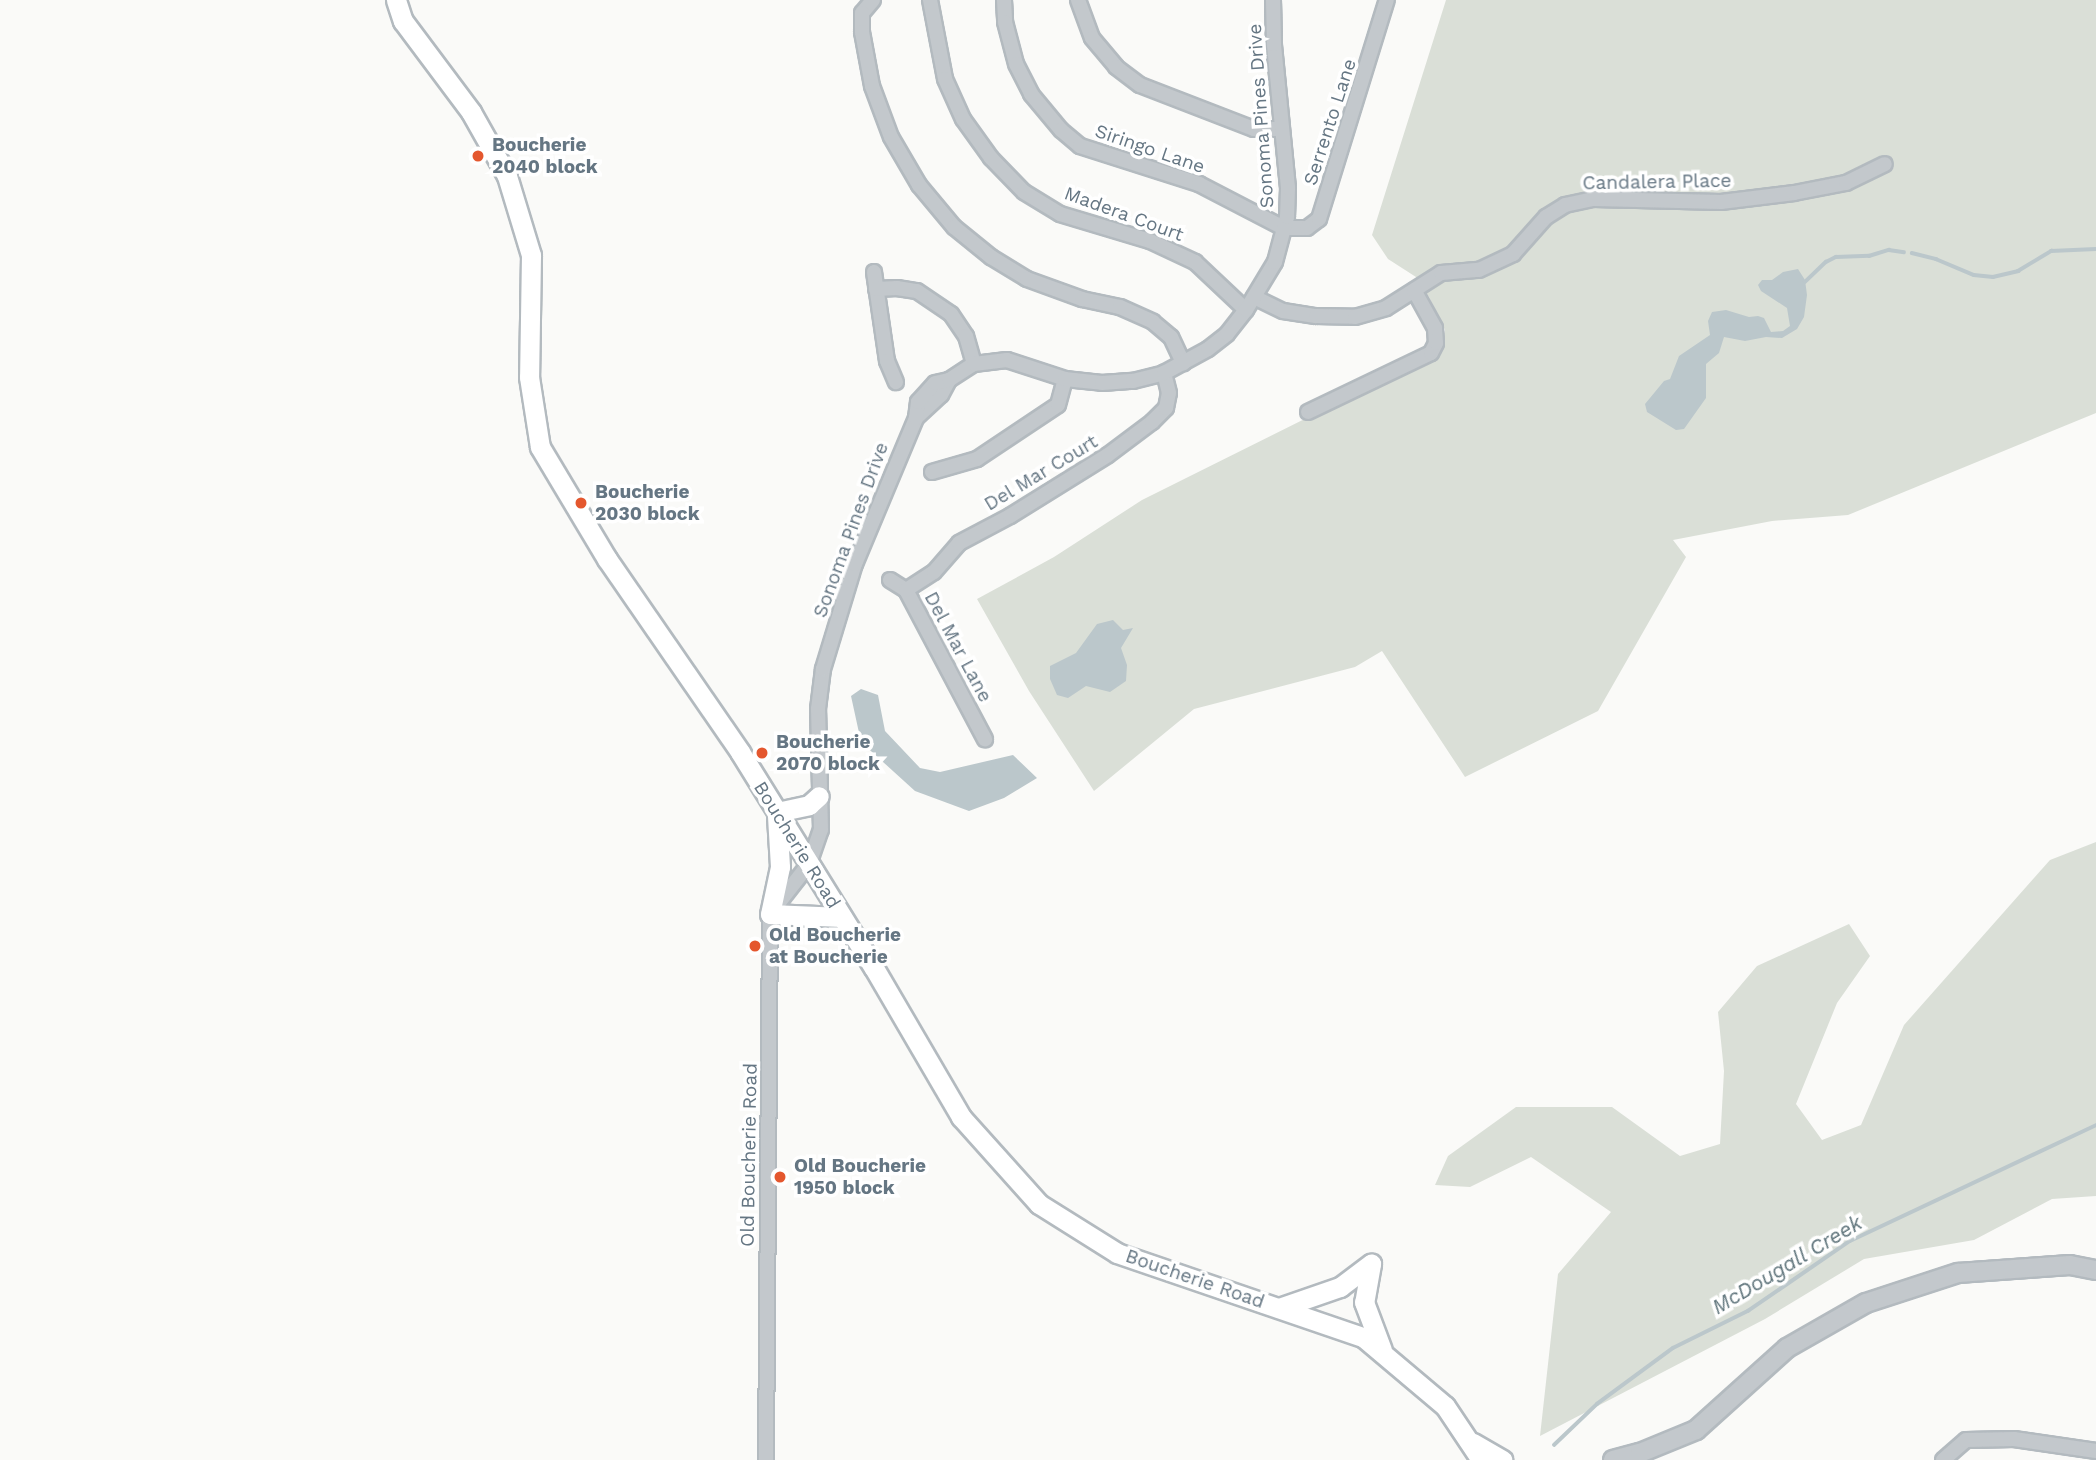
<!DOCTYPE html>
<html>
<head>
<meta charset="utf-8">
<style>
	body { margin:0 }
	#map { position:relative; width:2096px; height:1460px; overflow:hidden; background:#fafaf8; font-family:"Work Sans",sans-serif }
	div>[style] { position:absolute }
	.green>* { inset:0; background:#dadfd7 }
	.water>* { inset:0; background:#bbc7cb }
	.stream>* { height:3.5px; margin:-1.75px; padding:0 1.75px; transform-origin:1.75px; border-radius:1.75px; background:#bbc7cb }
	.roads { filter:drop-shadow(2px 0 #b3babf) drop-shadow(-2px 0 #b3babf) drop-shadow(0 2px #b3babf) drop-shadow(0 -2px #b3babf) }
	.minor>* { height:14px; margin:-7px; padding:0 7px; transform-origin:7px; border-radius:7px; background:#c3c8cc }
	.tertiary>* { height:18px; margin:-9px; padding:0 9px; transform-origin:9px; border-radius:9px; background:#c3c8cc }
	.secondary>* { height:19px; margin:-9.5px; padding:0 9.5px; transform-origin:9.5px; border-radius:9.5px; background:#fff }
	.dots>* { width:19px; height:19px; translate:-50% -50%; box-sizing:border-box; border:4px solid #fff; border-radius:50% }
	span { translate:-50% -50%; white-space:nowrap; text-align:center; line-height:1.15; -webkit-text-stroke:7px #fff; paint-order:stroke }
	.street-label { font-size:19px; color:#657683 }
	.poi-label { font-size:19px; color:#657683; font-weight:700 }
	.left { translate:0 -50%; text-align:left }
	.water-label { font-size:21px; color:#60757c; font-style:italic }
</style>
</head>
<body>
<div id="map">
	<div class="green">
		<div style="clip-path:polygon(1446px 0,2096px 0,2096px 413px,1848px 515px,1772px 521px,1673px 540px,1686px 557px,1598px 711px,1465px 777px,1382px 651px,1355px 667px,1194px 709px,1094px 791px,1029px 691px,977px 599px,1054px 557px,1142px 500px,1443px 350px,1445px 330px,1429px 297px,1416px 277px,1388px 259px,1372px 235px)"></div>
		<div style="clip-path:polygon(2096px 842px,2096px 1196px,2052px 1199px,1974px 1240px,1864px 1259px,1765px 1319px,1540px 1436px,1558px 1274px,1611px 1212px,1531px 1157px,1470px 1187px,1435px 1185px,1448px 1156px,1516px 1107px,1612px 1107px,1680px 1156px,1720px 1144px,1724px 1071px,1718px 1012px,1757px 966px,1849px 924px,1870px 956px,1837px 1003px,1796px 1104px,1822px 1140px,1861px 1125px,1904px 1025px,2050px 860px)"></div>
	</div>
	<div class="water">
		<div style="clip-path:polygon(1798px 269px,1805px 280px,1807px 295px,1804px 317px,1797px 329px,1782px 338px,1766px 337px,1745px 341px,1724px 337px,1719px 353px,1706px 364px,1706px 398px,1684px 429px,1676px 430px,1647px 412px,1645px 404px,1664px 381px,1670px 379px,1679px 356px,1710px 335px,1708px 321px,1712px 312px,1726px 310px,1749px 317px,1758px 316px,1764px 318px,1771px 332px,1783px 331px,1790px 326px,1787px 308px,1761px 291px,1758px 285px,1762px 280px,1772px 280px,1783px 272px)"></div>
		<div style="clip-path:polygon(1113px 620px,1123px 630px,1133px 628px,1121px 648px,1127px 665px,1126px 681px,1110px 692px,1086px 686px,1068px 698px,1057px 695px,1050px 679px,1050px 666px,1076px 653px,1097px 624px)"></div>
		<div style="clip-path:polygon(861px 689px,878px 695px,885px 731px,920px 768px,940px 772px,1013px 755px,1037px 778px,1004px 798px,969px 811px,915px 791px,861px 742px,851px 696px)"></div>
	</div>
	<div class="stream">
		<div style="left:1912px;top:253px;width:25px;rotate:14deg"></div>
		<div style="left:1936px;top:259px;width:41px;rotate:22.8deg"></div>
		<div style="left:1974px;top:275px;width:19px;rotate:6deg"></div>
		<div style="left:1993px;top:277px;width:26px;rotate:-13deg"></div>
		<div style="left:2018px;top:271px;width:39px;rotate:-31deg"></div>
		<div style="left:2051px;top:251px;width:45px;rotate:-2.5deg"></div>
		<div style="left:1805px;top:282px;width:29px;rotate:-44deg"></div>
		<div style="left:1826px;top:262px;width:11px;rotate:-27deg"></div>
		<div style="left:1836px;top:257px;width:33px;rotate:-2deg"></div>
		<div style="left:1869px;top:256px;width:21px;rotate:-17deg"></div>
		<div style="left:1889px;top:250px;width:15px;rotate:8deg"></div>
		<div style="left:1554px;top:1445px;width:59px;rotate:-43.6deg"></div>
		<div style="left:1597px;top:1404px;width:94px;rotate:-36.4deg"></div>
		<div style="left:1673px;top:1348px;width:84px;rotate:-26.3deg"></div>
		<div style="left:1748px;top:1311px;width:124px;rotate:-34.5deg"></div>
		<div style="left:1850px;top:1241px;width:272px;rotate:-25.2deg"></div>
	</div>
	<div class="roads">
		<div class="minor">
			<div style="left:873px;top:0;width:17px;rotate:130deg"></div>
			<div style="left:862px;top:13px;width:19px;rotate:90deg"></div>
			<div style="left:862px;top:32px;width:55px;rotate:79.5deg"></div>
			<div style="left:872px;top:86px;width:54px;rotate:69.6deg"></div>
			<div style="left:891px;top:137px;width:56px;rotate:59.7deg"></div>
			<div style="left:919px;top:185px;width:55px;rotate:50.2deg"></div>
			<div style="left:954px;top:227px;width:48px;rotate:39deg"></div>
			<div style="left:991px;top:257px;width:42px;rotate:31.4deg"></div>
			<div style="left:1027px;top:279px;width:59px;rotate:20deg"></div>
			<div style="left:1082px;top:299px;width:39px;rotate:12deg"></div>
			<div style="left:1120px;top:307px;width:36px;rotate:24deg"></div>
			<div style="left:1153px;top:322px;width:23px;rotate:40deg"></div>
			<div style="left:1171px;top:337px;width:29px;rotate:65deg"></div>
			<div style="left:930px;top:0;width:80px;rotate:79.2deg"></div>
			<div style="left:945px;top:79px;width:44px;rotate:65.8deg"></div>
			<div style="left:963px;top:119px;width:48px;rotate:54.3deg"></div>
			<div style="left:991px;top:158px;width:47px;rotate:45.9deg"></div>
			<div style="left:1024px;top:192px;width:42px;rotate:31.4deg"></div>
			<div style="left:1060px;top:214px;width:94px;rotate:16.7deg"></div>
			<div style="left:1150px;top:241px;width:50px;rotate:25deg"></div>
			<div style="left:1195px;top:262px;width:70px;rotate:43.3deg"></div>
			<div style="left:1004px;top:0;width:22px;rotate:87deg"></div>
			<div style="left:1005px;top:22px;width:43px;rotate:75.3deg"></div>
			<div style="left:1016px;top:64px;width:34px;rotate:63deg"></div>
			<div style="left:1031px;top:94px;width:47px;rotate:50.2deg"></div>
			<div style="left:1061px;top:130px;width:25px;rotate:40deg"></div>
			<div style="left:1080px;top:146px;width:125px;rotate:17.7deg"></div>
			<div style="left:1199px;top:184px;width:96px;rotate:27.4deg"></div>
			<div style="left:1284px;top:228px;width:23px"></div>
			<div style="left:1307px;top:228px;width:15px;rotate:-37deg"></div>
			<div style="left:1319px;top:219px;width:229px;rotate:-72.8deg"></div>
			<div style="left:1078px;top:0;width:40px;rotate:69.8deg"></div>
			<div style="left:1092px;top:38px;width:38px;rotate:50deg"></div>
			<div style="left:1116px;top:67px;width:30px;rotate:37deg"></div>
			<div style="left:1140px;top:85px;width:122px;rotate:21.1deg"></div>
			<div style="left:1254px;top:129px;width:28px"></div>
			<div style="left:874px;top:272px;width:90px;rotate:81.7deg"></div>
			<div style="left:887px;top:361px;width:23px;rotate:67deg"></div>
			<div style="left:876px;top:289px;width:21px;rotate:-3deg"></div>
			<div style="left:897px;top:288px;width:20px;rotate:9deg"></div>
			<div style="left:917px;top:291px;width:41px;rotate:34.1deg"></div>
			<div style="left:951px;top:314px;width:27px;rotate:56deg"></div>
			<div style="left:966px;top:336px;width:29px;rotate:74deg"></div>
			<div style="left:1254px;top:297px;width:32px;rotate:26deg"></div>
			<div style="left:1283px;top:311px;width:33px;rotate:9deg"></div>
			<div style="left:1316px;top:316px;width:39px;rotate:1deg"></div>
			<div style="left:1355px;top:317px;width:32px;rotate:-16deg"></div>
			<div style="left:1386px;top:308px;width:65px;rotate:-32.5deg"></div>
			<div style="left:1441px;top:273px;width:38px;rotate:-5deg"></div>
			<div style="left:1479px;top:270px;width:38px;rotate:-25deg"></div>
			<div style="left:1513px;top:254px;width:50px;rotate:-48.3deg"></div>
			<div style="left:1546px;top:217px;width:22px;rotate:-32deg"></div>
			<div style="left:1565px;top:205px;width:30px;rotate:-12deg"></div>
			<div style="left:1594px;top:199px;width:127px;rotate:1.4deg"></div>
			<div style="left:1721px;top:202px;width:74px;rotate:-7deg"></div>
			<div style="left:1794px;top:193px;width:53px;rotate:-10.9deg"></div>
			<div style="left:1846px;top:183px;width:43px;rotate:-26deg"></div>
			<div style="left:1308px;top:412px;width:136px;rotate:-25.6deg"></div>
			<div style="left:1431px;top:353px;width:11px;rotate:-63deg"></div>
			<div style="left:1436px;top:343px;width:15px;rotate:-94deg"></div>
			<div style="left:1435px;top:328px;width:43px;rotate:-118.9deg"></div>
			<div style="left:916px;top:418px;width:34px;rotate:-43deg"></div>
			<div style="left:941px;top:395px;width:17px;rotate:-62deg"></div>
			<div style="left:932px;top:472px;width:47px;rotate:-16.1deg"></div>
			<div style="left:977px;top:459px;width:97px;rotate:-33.7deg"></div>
			<div style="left:1058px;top:405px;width:27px;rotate:-75deg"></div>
			<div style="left:890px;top:580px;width:19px;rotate:32deg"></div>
			<div style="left:906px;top:590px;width:169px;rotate:62.1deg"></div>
			<div style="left:906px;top:590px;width:33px;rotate:-33deg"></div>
			<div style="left:934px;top:572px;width:38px;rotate:-49deg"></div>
			<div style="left:959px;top:543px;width:58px;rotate:-27.9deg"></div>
			<div style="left:1010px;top:516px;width:115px;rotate:-31.9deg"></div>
			<div style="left:1108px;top:455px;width:55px;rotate:-36.9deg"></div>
			<div style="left:1152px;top:422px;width:20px;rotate:-45deg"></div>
			<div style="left:1166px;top:408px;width:15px;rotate:-79deg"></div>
			<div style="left:1169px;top:393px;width:21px;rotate:-104deg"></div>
			<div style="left:766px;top:1460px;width:546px;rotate:-89.58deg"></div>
			<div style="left:770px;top:914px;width:63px;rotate:-52deg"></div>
			<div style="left:809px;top:864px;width:36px;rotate:-71deg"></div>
			<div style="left:821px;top:830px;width:121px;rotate:-91.4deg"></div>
			<div style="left:818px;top:709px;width:40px;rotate:-82.9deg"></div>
			<div style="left:823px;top:669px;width:110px;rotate:-73.1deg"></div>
			<div style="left:855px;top:564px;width:158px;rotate:-67.3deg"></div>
			<div style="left:916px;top:418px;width:16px;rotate:-83deg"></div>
			<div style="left:918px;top:402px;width:25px;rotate:-48deg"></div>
			<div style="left:935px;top:383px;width:14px;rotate:-12deg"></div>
			<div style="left:949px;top:380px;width:30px;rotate:-33deg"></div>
			<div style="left:974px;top:364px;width:33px;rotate:-7deg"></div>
			<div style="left:1007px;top:360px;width:61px;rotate:18.1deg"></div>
			<div style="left:1065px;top:379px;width:37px;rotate:6deg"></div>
			<div style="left:1102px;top:383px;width:31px;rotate:-4deg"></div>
			<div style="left:1133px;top:381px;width:32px;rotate:-14deg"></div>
			<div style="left:1164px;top:373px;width:50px;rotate:-28.6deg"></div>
			<div style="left:1208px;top:349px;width:24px;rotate:-38deg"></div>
			<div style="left:1227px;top:334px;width:31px;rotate:-52deg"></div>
			<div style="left:1246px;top:310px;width:56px;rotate:-58.9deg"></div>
			<div style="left:1275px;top:262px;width:47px;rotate:-75.1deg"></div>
			<div style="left:1287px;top:217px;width:29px;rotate:-88deg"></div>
			<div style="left:1288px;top:188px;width:145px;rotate:-95.6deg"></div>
			<div style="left:1274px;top:44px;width:44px;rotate:-91.3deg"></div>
			<div style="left:1943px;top:1460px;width:30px;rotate:-41deg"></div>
			<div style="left:1966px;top:1440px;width:48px;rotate:-1.2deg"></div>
			<div style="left:2014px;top:1439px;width:83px;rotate:8.3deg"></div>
		</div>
		<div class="tertiary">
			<div style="left:1613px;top:1460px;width:28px;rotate:-15deg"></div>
			<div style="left:1640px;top:1453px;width:61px;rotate:-22.3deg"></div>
			<div style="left:1696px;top:1430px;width:122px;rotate:-42deg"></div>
			<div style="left:1787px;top:1348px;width:91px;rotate:-29.7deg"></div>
			<div style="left:1866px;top:1303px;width:97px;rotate:-18.1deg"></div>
			<div style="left:1958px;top:1273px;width:112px;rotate:-4.1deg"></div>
			<div style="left:2070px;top:1265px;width:26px;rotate:11deg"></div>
		</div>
		<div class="secondary">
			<div style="left:396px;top:0;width:22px;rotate:72deg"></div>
			<div style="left:403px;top:21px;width:114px;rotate:53.2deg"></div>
			<div style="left:471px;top:112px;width:73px;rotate:60.6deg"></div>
			<div style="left:507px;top:176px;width:83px;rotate:73.1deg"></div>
			<div style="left:531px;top:255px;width:122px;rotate:90.9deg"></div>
			<div style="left:529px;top:377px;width:71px;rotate:81.1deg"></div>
			<div style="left:540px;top:447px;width:131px;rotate:59.1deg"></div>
			<div style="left:607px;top:559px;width:234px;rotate:55.4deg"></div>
			<div style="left:740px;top:752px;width:254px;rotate:58.2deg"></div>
			<div style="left:874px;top:968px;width:173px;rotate:59.7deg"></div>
			<div style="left:961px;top:1117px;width:117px;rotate:48.1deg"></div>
			<div style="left:1039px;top:1204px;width:92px;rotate:32.1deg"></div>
			<div style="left:1117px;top:1253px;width:260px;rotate:18.9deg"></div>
			<div style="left:1363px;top:1337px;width:107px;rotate:40.1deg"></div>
			<div style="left:1445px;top:1406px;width:65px;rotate:56.3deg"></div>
			<div style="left:777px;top:812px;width:33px;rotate:-12deg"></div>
			<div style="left:809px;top:805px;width:13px;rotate:-42deg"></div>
			<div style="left:777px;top:816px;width:51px;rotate:86.6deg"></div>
			<div style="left:780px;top:867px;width:48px;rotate:102deg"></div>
			<div style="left:770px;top:914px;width:72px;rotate:2.4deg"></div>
			<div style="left:1371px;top:1264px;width:39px;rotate:100deg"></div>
			<div style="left:1364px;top:1302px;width:51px;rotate:69.4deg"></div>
			<div style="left:1279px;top:1308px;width:65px;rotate:-19deg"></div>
			<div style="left:1340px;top:1287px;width:39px;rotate:-37deg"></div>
			<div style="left:1473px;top:1443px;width:34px;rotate:30deg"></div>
		</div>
	</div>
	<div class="dots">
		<div style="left:478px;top:156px;background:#e4572e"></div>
		<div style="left:581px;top:503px;background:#e4572e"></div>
		<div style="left:762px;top:753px;background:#e4572e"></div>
		<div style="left:755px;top:946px;background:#e4572e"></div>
		<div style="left:780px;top:1177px;background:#e4572e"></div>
	</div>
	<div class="street-label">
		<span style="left:1261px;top:116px;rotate:-94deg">Sonoma Pines Drive</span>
		<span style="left:1330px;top:122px;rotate:-72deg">Serrento Lane</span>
		<span style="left:1150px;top:149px;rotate:19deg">Siringo Lane</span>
		<span style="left:1657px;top:182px;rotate:-1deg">Candalera Place</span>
		<span style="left:1124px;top:214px;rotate:20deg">Madera Court</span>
		<span style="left:1041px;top:473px;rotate:-31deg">Del Mar Court</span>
		<span style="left:851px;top:530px;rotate:-70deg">Sonoma Pines Drive</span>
		<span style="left:958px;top:647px;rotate:62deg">Del Mar Lane</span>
		<span style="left:797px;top:845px;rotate:58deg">Boucherie Road</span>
		<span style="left:749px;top:1155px;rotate:-89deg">Old Boucherie Road</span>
		<span style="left:1195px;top:1279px;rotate:19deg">Boucherie Road</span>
	</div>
	<div class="poi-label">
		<span class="left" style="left:492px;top:156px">Boucherie<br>2040 block</span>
		<span class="left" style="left:595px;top:503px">Boucherie<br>2030 block</span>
		<span class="left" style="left:776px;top:753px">Boucherie<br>2070 block</span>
		<span class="left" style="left:769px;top:946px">Old Boucherie<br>at Boucherie</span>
		<span class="left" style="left:794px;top:1177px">Old Boucherie<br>1950 block</span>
	</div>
	<div class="water-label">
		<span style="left:1787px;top:1265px;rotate:-31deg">McDougall Creek</span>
	</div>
</div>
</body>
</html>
